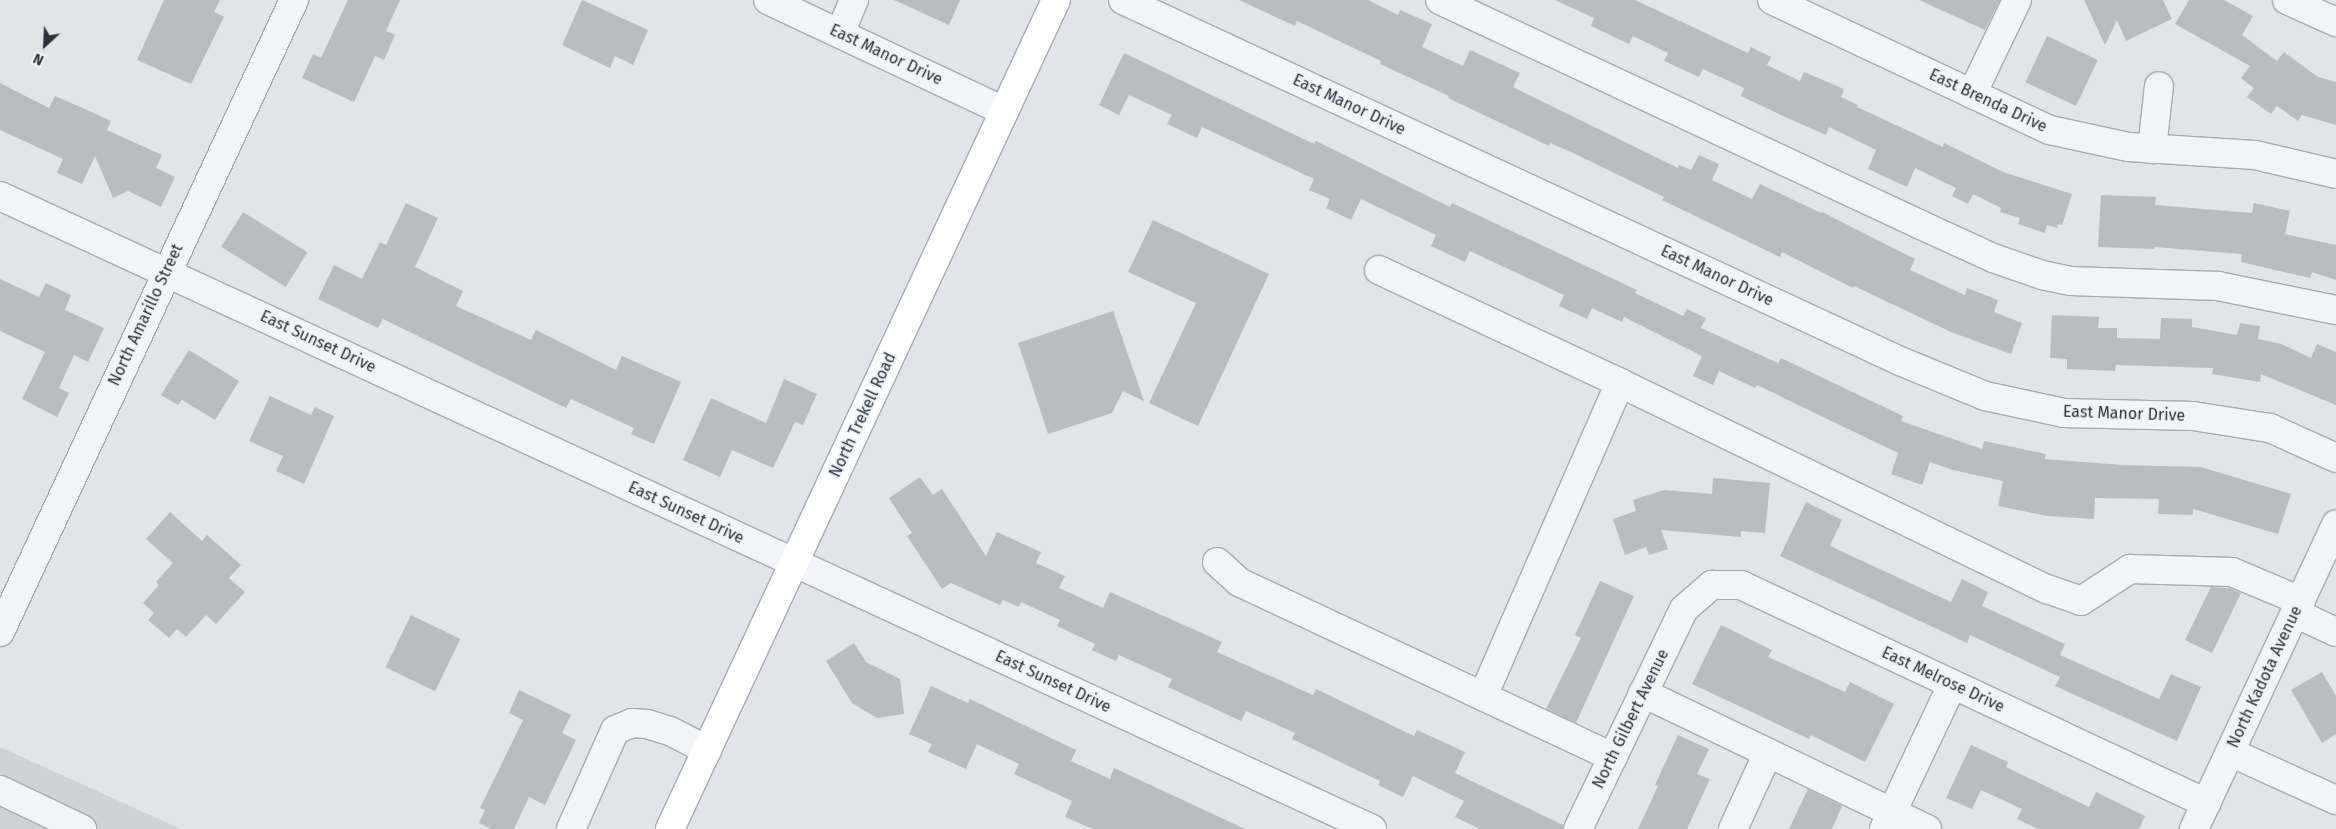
<!DOCTYPE html>
<html>
<head>
<meta charset="utf-8">
<style>
	body { margin:0 }
	#map { position:relative; width:2336px; height:829px; overflow:hidden; background:#e1e4e8; font-family:"Fira Sans",sans-serif }
	div>[style] { position:absolute }
	.built>* { inset:0; background:#cfd3d9 }
	.building>* { inset:0; background:#b8bdc4; transform-origin:0 0 }
	.roads { filter:drop-shadow(1px 0 #a7abb2) drop-shadow(-1px 0 #a7abb2) drop-shadow(0 1px #a7abb2) drop-shadow(0 -1px #a7abb2) }
	.minor>* { height:28px; margin:-14px; padding:0 14px; transform-origin:14px; border-radius:14px; background:#f3f4f7 }
	.major>* { height:28px; margin:-14px; padding:0 14px; transform-origin:14px; border-radius:14px; background:#fff }
	span { translate:-50% -50%; white-space:nowrap; text-align:center; line-height:1.15; -webkit-text-stroke:4px #f0f2f6; paint-order:stroke }
	.street-label { font-size:16px; color:#2b323e }
	.north { position:absolute; left:20px; top:20px; width:50px; height:50px; -webkit-text-stroke:4px #f0f2f6; paint-order:stroke; rotate:205deg; font-size:14px; font-weight:700; line-height:20px; text-align:center; color:#2b323e }
	.north::after { content:''; display:block; margin:auto; width:18px; height:22px; background:#2b323e; clip-path:polygon(50% 0,100% 100%,50% 72%,0 100%) }
</style>
</head>
<body>
<div id="map">
	<div class="built">
		<div style="clip-path:polygon(0 747px,181px 829px,0 829px)"></div>
	</div>
	<div class="building">
		<div style="clip-path:polygon(164px 0,220px 0,214px 12px,224px 17px,191px 84px,137px 60px)"></div>
		<div style="clip-path:polygon(348px 0,400px 0,386px 31px,395px 35px,384px 60px,375px 56px,354px 102px,302px 78px,313px 54px,321px 58px)"></div>
		<div style="clip-path:polygon(582px 0,648px 30px,633px 65px,615px 56px,610px 68px,562px 45px)"></div>
		<div style="clip-path:polygon(894px 0,960px 0,949px 25px)"></div>
		<div style="clip-path:polygon(1239px 0,1368px 0,1398px 15px,1400px 10px,1432px 24px,1422px 47px,1463px 66px,1470px 50px,1520px 73px,1513px 87px,1678px 168px,1679px 165px,1691px 170px,1699px 155px,1719px 164px,1712px 180px,1752px 199px,1760px 184px,1821px 213px,1822px 212px,1915px 259px,1910px 270px,1965px 295px,1967px 288px,1998px 300px,1994px 312px,2022px 323px,2011px 354px,1951px 332px,1854px 286px,1853px 288px,1782px 252px,1780px 257px,1662px 200px,1664px 197px,1573px 153px,1550px 143px,1549px 146px,1448px 98px,1449px 96px,1380px 64px,1381px 61px,1297px 21px,1295px 26px)"></div>
		<div style="clip-path:polygon(1555px 0,1635px 0,1748px 53px,1751px 47px,1771px 57px,1767px 65px,1800px 81px,1804px 72px,1844px 89px,1841px 97px,1858px 105px,1857px 107px,1943px 147px,1944px 143px,2003px 172px,2072px 194px,2062px 225px,2058px 224px,2057px 228px,2047px 225px,2045px 233px,2018px 224px,2020px 218px,2000px 212px,2001px 208px,1973px 194px,1968px 204px,1952px 196px,1956px 188px,1915px 168px,1907px 187px,1868px 169px,1876px 150px,1829px 127px,1826px 135px,1785px 117px,1741px 96px,1744px 88px,1703px 69px,1699px 77px,1664px 61px,1668px 53px,1633px 36px,1629px 44px,1591px 26px,1594px 18px)"></div>
		<div style="clip-path:polygon(1919px 0,2000px 0,1985px 30px)"></div>
		<div style="clip-path:polygon(2084px 0,2163px 0,2172px 19px,2126px 41px,2117px 20px,2105px 45px)"></div>
		<div style="clip-path:polygon(2189px 0,2224px 0,2253px 16px,2242px 35px,2277px 61px,2284px 52px,2318px 77px,2336px 82px,2336px 125px,2302px 115px,2298px 121px,2277px 106px,2271px 114px,2247px 97px,2254px 88px,2241px 78px,2250px 66px,2175px 24px)"></div>
		<div style="left:2047px;top:36px;width:56px;height:51px;rotate:25deg"></div>
		<div style="clip-path:polygon(1124px 53px,1314px 144px,1316px 141px,1450px 207px,1452px 203px,1637px 290px,1635px 293px,1683px 316px,1687px 309px,1706px 318px,1701px 328px,1778px 363px,1781px 358px,1903px 416px,1901px 421px,1982px 449px,1984px 441px,2046px 454px,2045px 459px,2122px 465px,2201px 467px,2291px 494px,2278px 534px,2193px 509px,2193px 515px,2158px 514px,2159px 499px,2095px 498px,2094px 519px,2047px 516px,1998px 506px,2003px 481px,1953px 470px,1930px 462px,1922px 485px,1891px 474px,1898px 453px,1757px 385px,1755px 388px,1719px 371px,1713px 385px,1693px 376px,1702px 356px,1624px 317px,1622px 322px,1592px 308px,1587px 319px,1559px 306px,1564px 295px,1470px 251px,1465px 262px,1431px 246px,1436px 235px,1361px 199px,1351px 220px,1326px 208px,1330px 199px,1309px 190px,1314px 179px,1202px 127px,1197px 138px,1167px 124px,1172px 115px,1129px 95px,1119px 115px,1099px 105px)"></div>
		<div style="clip-path:polygon(0 83px,49px 108px,55px 96px,85px 109px,111px 121px,107px 130px,162px 155px,156px 168px,175px 177px,161px 207px,128px 191px,113px 198px,95px 156px,82px 184px,57px 173px,63px 159px,0 130px)"></div>
		<div style="clip-path:polygon(2101px 195px,2156px 197px,2155px 205px,2252px 213px,2254px 203px,2290px 211px,2285px 234px,2336px 245px,2336px 280px,2312px 272px,2310px 278px,2241px 262px,2242px 254px,2154px 247px,2154px 249px,2098px 247px)"></div>
		<div style="clip-path:polygon(406px 203px,438px 218px,415px 267px,463px 291px,456px 306px,531px 340px,536px 330px,616px 370px,622px 356px,681px 382px,654px 444px,631px 434px,634px 428px,571px 399px,566px 408px,383px 319px,378px 328px,318px 299px,334px 265px,362px 279px,380px 242px,386px 245px)"></div>
		<div style="left:243px;top:212px;width:76px;height:41px;rotate:32deg"></div>
		<div style="clip-path:polygon(1153px 220px,1269px 274px,1198px 426px,1149px 403px,1196px 303px,1128px 272px)"></div>
		<div style="clip-path:polygon(0 279px,39px 297px,46px 283px,71px 295px,65px 310px,104px 328px,88px 362px,74px 355px,59px 388px,69px 393px,57px 417px,22px 399px,45px 352px,0 331px)"></div>
		<div style="clip-path:polygon(1113px 311px,1144px 401px,1123px 391px,1112px 413px,1048px 434px,1018px 343px)"></div>
		<div style="clip-path:polygon(2052px 315px,2099px 317px,2098px 328px,2117px 328px,2117px 338px,2160px 339px,2161px 318px,2192px 319px,2192px 327px,2237px 335px,2240px 323px,2260px 326px,2258px 339px,2281px 344px,2311px 358px,2317px 344px,2336px 352px,2336px 405px,2261px 374px,2260px 382px,2212px 374px,2213px 368px,2116px 365px,2115px 371px,2067px 369px,2067px 359px,2050px 358px)"></div>
		<div style="clip-path:polygon(189px 350px,239px 381px,215px 420px,182px 400px,178px 405px,161px 395px)"></div>
		<div style="clip-path:polygon(784px 379px,817px 394px,803px 425px,795px 422px,773px 468px,732px 450px,720px 477px,683px 460px,711px 398px,766px 423px)"></div>
		<div style="clip-path:polygon(270px 396px,311px 415px,315px 407px,334px 416px,304px 484px,276px 471px,283px 456px,249px 441px)"></div>
		<div style="clip-path:polygon(920px 477px,933px 495px,942px 489px,986px 556px,997px 532px,1041px 552px,1036px 563px,1065px 576px,1059px 588px,1103px 608px,1110px 592px,1222px 642px,1217px 652px,1313px 695px,1316px 689px,1414px 736px,1417px 730px,1465px 752px,1455px 773px,1563px 825px,1563px 829px,1480px 829px,1455px 817px,1464px 801px,1413px 776px,1403px 797px,1378px 785px,1380px 781px,1292px 739px,1295px 733px,1246px 711px,1241px 721px,1168px 687px,1172px 679px,1119px 655px,1116px 661px,1092px 650px,1095px 644px,1057px 626px,1060px 620px,1021px 602px,1019px 607px,1003px 600px,1000px 605px,951px 583px,942px 589px,907px 536px,912px 533px,889px 498px)"></div>
		<div style="clip-path:polygon(1713px 478px,1770px 483px,1765px 533px,1741px 531px,1741px 537px,1661px 530px,1668px 549px,1649px 555px,1646px 547px,1625px 555px,1613px 519px,1636px 511px,1633px 500px,1664px 490px,1712px 494px)"></div>
		<div style="clip-path:polygon(1806px 502px,1842px 520px,1830px 546px,1951px 602px,1962px 579px,1988px 592px,1982px 606px,2065px 644px,2060px 655px,2159px 699px,2171px 674px,2201px 687px,2177px 741px,2055px 686px,2060px 677px,1970px 635px,1967px 643px,1780px 556px)"></div>
		<div style="clip-path:polygon(170px 512px,202px 541px,207px 535px,241px 565px,229px 578px,245px 592px,216px 624px,206px 615px,186px 637px,177px 629px,169px 638px,148px 620px,154px 613px,143px 603px,159px 585px,156px 582px,173px 563px,146px 539px)"></div>
		<div style="clip-path:polygon(1600px 581px,1634px 596px,1576px 723px,1546px 709px,1581px 638px,1575px 635px)"></div>
		<div style="clip-path:polygon(2211px 587px,2229px 588px,2241px 593px,2212px 653px,2185px 640px)"></div>
		<div style="left:411px;top:615px;width:55px;height:58px;rotate:26deg"></div>
		<div style="clip-path:polygon(1721px 625px,1772px 650px,1768px 657px,1845px 692px,1850px 682px,1894px 704px,1865px 762px,1811px 735px,1809px 739px,1692px 684px)"></div>
		<div style="clip-path:polygon(854px 643px,866px 662px,900px 679px,904px 714px,877px 718px,852px 703px,826px 661px)"></div>
		<div style="clip-path:polygon(2322px 672px,2336px 696px,2336px 734px,2322px 743px,2291px 690px)"></div>
		<div style="clip-path:polygon(931px 686px,968px 703px,970px 699px,1076px 750px,1071px 761px,1110px 779px,1114px 768px,1245px 829px,1093px 829px,1065px 817px,1072px 801px,1014px 774px,1019px 764px,977px 744px,966px 769px,928px 752px,932px 744px,909px 734px)"></div>
		<div style="clip-path:polygon(519px 690px,571px 715px,562px 733px,576px 740px,545px 805px,529px 797px,514px 829px,491px 829px,479px 823px,485px 810px,480px 808px,523px 720px,509px 713px)"></div>
		<div style="clip-path:polygon(1678px 735px,1709px 749px,1697px 774px,1710px 779px,1687px 829px,1638px 829px,1658px 786px,1655px 785px)"></div>
		<div style="clip-path:polygon(1971px 745px,2008px 762px,2006px 767px,2089px 807px,2096px 792px,2145px 816px,2139px 829px,2038px 829px,2017px 819px,2022px 809px,1981px 790px,1972px 809px,1946px 798px)"></div>
		<div style="clip-path:polygon(1808px 789px,1842px 806px,1832px 829px,1789px 829px)"></div>
	</div>
	<div class="roads">
		<div class="minor">
			<div style="left:768px;top:0;width:261px;rotate:25.2deg"></div>
			<div style="left:1123px;top:0;width:857px;rotate:24.92deg"></div>
			<div style="left:1900px;top:361px;width:92px;rotate:22.4deg"></div>
			<div style="left:1985px;top:396px;width:81px;rotate:12.1deg"></div>
			<div style="left:2064px;top:413px;width:129px;rotate:1.3deg"></div>
			<div style="left:2193px;top:416px;width:78px;rotate:8.9deg"></div>
			<div style="left:2270px;top:428px;width:72px;rotate:24.4deg"></div>
			<div style="left:1440px;top:0;width:531px;rotate:25.07deg"></div>
			<div style="left:1921px;top:225px;width:79px;rotate:24.6deg"></div>
			<div style="left:1993px;top:258px;width:52px;rotate:19.1deg"></div>
			<div style="left:2042px;top:275px;width:29px;rotate:12deg"></div>
			<div style="left:2070px;top:281px;width:148px;rotate:1.9deg"></div>
			<div style="left:2218px;top:286px;width:120px;rotate:11.5deg"></div>
			<div style="left:1772px;top:0;width:307px;rotate:25.1deg"></div>
			<div style="left:2050px;top:130px;width:80px;rotate:12.3deg"></div>
			<div style="left:2128px;top:147px;width:127px;rotate:3.6deg"></div>
			<div style="left:2255px;top:155px;width:83px;rotate:13.2deg"></div>
			<div style="left:2287px;top:0;width:54px;rotate:24.2deg"></div>
			<div style="left:840px;top:33px;width:36px;rotate:-67deg"></div>
			<div style="left:1972px;top:94px;width:104px;rotate:-64.4deg"></div>
			<div style="left:2152px;top:149px;width:63px;rotate:-83.7deg"></div>
			<div style="left:0;top:196px;width:1511px;rotate:24.77deg"></div>
			<div style="left:1379px;top:270px;width:266px;rotate:25.1deg"></div>
			<div style="left:1620px;top:383px;width:474px;rotate:25.8deg"></div>
			<div style="left:2047px;top:589px;width:36px;rotate:19deg"></div>
			<div style="left:2081px;top:601px;width:59px;rotate:-33.1deg"></div>
			<div style="left:2130px;top:569px;width:102px;rotate:1.7deg"></div>
			<div style="left:2232px;top:572px;width:75px;rotate:22.8deg"></div>
			<div style="left:1217px;top:562px;width:30px;rotate:42deg"></div>
			<div style="left:1239px;top:582px;width:413px;rotate:25.1deg"></div>
			<div style="left:2295px;top:613px;width:45px;rotate:24.9deg"></div>
			<div style="left:0;top:632px;width:697px;rotate:-65.05deg"></div>
			<div style="left:1643px;top:693px;width:315px;rotate:25.6deg"></div>
			<div style="left:1483px;top:696px;width:342px;rotate:-66.4deg"></div>
			<div style="left:2230px;top:752px;width:116px;rotate:24.4deg"></div>
			<div style="left:0;top:790px;width:91px;rotate:25.4deg"></div>
			<div style="left:571px;top:829px;width:108px;rotate:-66deg"></div>
			<div style="left:615px;top:730px;width:18px;rotate:-22deg"></div>
			<div style="left:632px;top:723px;width:15px;rotate:4deg"></div>
			<div style="left:647px;top:724px;width:24px;rotate:17deg"></div>
			<div style="left:670px;top:731px;width:42px;rotate:27.2deg"></div>
			<div style="left:1578px;top:829px;width:244px;rotate:-64.3deg"></div>
			<div style="left:1684px;top:609px;width:37px;rotate:-41deg"></div>
			<div style="left:1712px;top:585px;width:29px"></div>
			<div style="left:1741px;top:585px;width:514px;rotate:25.12deg"></div>
			<div style="left:1733px;top:829px;width:84px;rotate:-65.3deg"></div>
			<div style="left:1884px;top:829px;width:159px;rotate:-64.7deg"></div>
			<div style="left:2194px;top:829px;width:336px;rotate:-65deg"></div>
		</div>
		<div class="major">
			<div style="left:670px;top:829px;width:914px;rotate:-65.03deg"></div>
		</div>
	</div>
	<div class="street-label">
		<span style="left:886px;top:55px;rotate:25deg">East Manor Drive</span>
		<span style="left:1988px;top:101px;rotate:25deg">East Brenda Drive</span>
		<span style="left:1349px;top:105px;rotate:25deg">East Manor Drive</span>
		<span style="left:1717px;top:276px;rotate:25deg">East Manor Drive</span>
		<span style="left:146px;top:315px;rotate:-65deg">North Amarillo Street</span>
		<span style="left:318px;top:342px;rotate:25deg">East Sunset Drive</span>
		<span style="left:2124px;top:414px;rotate:2deg">East Manor Drive</span>
		<span style="left:863px;top:415px;rotate:-65deg">North Trekell Road</span>
		<span style="left:686px;top:513px;rotate:25deg">East Sunset Drive</span>
		<span style="left:2265px;top:677px;rotate:-65deg">North Kadota Avenue</span>
		<span style="left:1943px;top:680px;rotate:25deg">East Melrose Drive</span>
		<span style="left:1053px;top:682px;rotate:25deg">East Sunset Drive</span>
		<span style="left:1631px;top:719px;rotate:-64deg">North Gilbert Avenue</span>
	</div>
	<div class="north">N</div>
</div>
</body>
</html>
